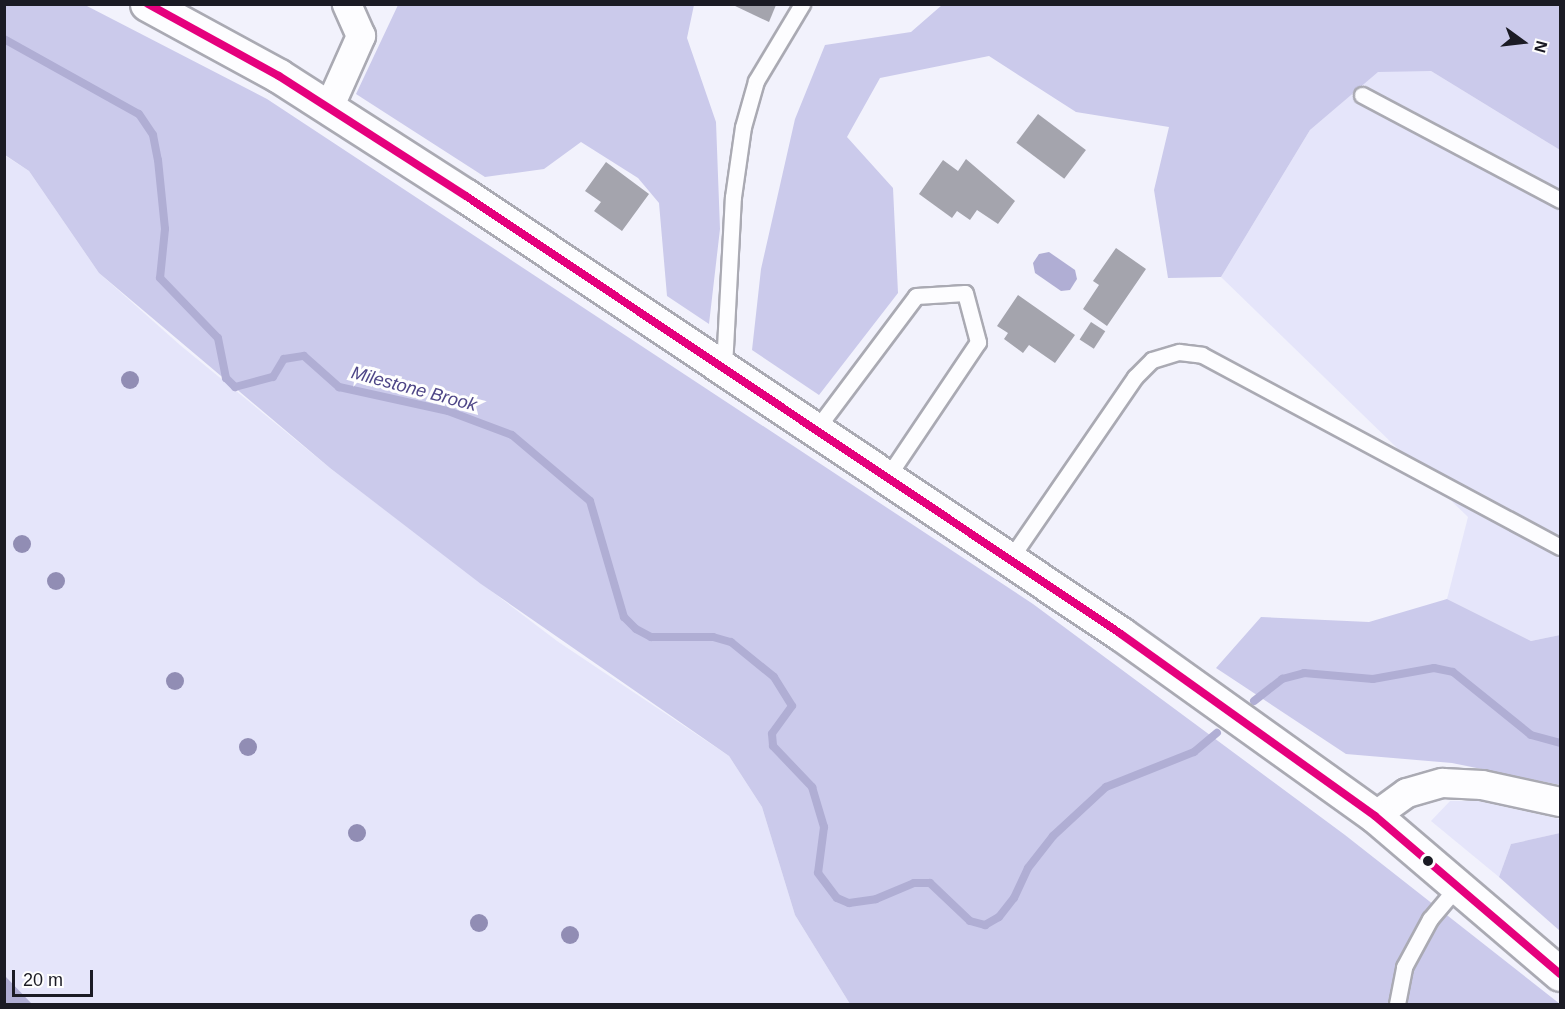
<!DOCTYPE html>
<html>
<head>
<meta charset="utf-8">
<style>
	body { margin:0 }
	#map { position:relative; width:1565px; height:1009px; overflow:hidden; background:#f2f2fc; font-family:Arial,sans-serif }
	div>[style] { position:absolute }
	.green>* { inset:0; background:#e5e5fa }
	.forest>* { inset:0; background:#cbcaeb }
	.water>* { inset:0; background:#b0aed4 }
	.stream>* { height:8px; margin:-4px; padding:0 4px; transform-origin:4px; border-radius:4px; background:#b0aed4 }
	.building>* { inset:0; background:#a4a4ad; transform-origin:0 0 }
	.roads { filter:drop-shadow(2px 0 #aaaab3) drop-shadow(-2px 0 #aaaab3) drop-shadow(0 2px #aaaab3) drop-shadow(0 -2px #aaaab3) }
	.lane>* { height:15px; margin:-7.5px; padding:0 7.5px; transform-origin:7.5px; border-radius:7.5px; background:#fdfdff }
	.street>* { height:28px; margin:-14px; padding:0 14px; transform-origin:14px; border-radius:14px; background:#fdfdff }
	.secondary>* { height:33px; margin:-16.5px; padding:0 16.5px; transform-origin:16.5px; border-radius:16.5px; background:#fdfdff }
	.bus-1>* { height:8px; margin:-4px; padding:0 4px; transform-origin:4px; border-radius:4px; background:#e5007d }
	.trees>* { width:18px; height:18px; margin:-9px; border-radius:50%; background:#918db4 }
	.dots>* { width:16px; height:16px; translate:-50% -50%; box-sizing:border-box; border:3px solid #fefefe; border-radius:50% }
	span { translate:-50% -50%; white-space:nowrap; text-align:center; line-height:1.15; -webkit-text-stroke:6px #fefefe; paint-order:stroke }
	.water-label { font-size:18px; color:#4e4687; font-style:italic }
	.frame { position:absolute; inset:0; border:6px solid #1b1b24; pointer-events:none }
	.north { position:absolute; left:1493px; top:12px; width:60px; height:60px; -webkit-text-stroke:4px #fefefe; paint-order:stroke; rotate:105deg; font-size:16px; font-weight:700; line-height:24px; text-align:center; color:#1b1b24 }
	.north::after { content:''; display:block; margin:auto; width:21px; height:27px; background:#1b1b24; clip-path:polygon(50% 0,100% 100%,50% 72%,0 100%) }
	.scale { position:absolute; left:12px; top:970px; width:81px; height:27px; box-sizing:border-box; border:3px solid #1b1b24; border-top:0; padding-left:8px; font-size:18px; line-height:21px; white-space:nowrap; color:#1b1b24; -webkit-text-stroke:4px #fefefe; paint-order:stroke }
</style>
</head>
<body>
<div id="map">
	<div class="green">
		<div style="clip-path:polygon(1378px 71px,1431px 71px,1560px 150px,1560px 635px,1531px 641px,1447px 599px,1468px 517px,1221px 277px,1310px 130px)"></div>
		<div style="clip-path:polygon(4px 155px,29px 171px,99px 273px,180px 345px,330px 468px,557px 641px,729px 756px,762px 807px,795px 915px,850px 1004px,5px 1004px)"></div>
		<div style="clip-path:polygon(1450px 801px,1478px 801px,1560px 819px,1560px 833px,1511px 844px,1499px 877px,1431px 821px)"></div>
	</div>
	<div class="forest">
		<div style="clip-path:polygon(4px 5px,85px 5px,267px 99px,1033px 604px,1345px 835px,1560px 1004px,850px 1004px,795px 915px,762px 807px,729px 756px,481px 584px,330px 468px,99px 273px,29px 171px,5px 155px)"></div>
		<div style="clip-path:polygon(398px 5px,694px 5px,687px 38px,716px 122px,720px 229px,709px 324px,667px 296px,659px 203px,638px 178px,581px 142px,544px 169px,485px 177px,356px 94px)"></div>
		<div style="clip-path:polygon(942px 5px,1560px 5px,1560px 150px,1431px 71px,1378px 72px,1310px 130px,1221px 277px,1168px 278px,1154px 190px,1169px 127px,1076px 112px,989px 56px,880px 78px,847px 137px,893px 188px,898px 293px,819px 395px,752px 350px,761px 269px,795px 119px,825px 45px,911px 32px)"></div>
		<div style="clip-path:polygon(1447px 599px,1531px 641px,1560px 635px,1560px 785px,1452px 763px,1346px 754px,1216px 668px,1261px 617px,1369px 622px)"></div>
		<div style="clip-path:polygon(1560px 833px,1560px 931px,1499px 877px,1511px 844px)"></div>
	</div>
	<div class="water">
		<div style="clip-path:polygon(1049px 252px,1075px 270px,1077px 279px,1070px 290px,1061px 291px,1035px 273px,1033px 263px,1039px 254px)"></div>
		<div style="clip-path:polygon(4px 976px,5px 976px,32px 1004px,5px 1004px)"></div>
	</div>
	<div class="stream">
		<div style="left:4px;top:39px;width:154px;rotate:29.1deg"></div>
		<div style="left:139px;top:114px;width:25px;rotate:56deg"></div>
		<div style="left:153px;top:135px;width:25px;rotate:79deg"></div>
		<div style="left:158px;top:160px;width:69px;rotate:84.2deg"></div>
		<div style="left:165px;top:229px;width:49px;rotate:95.8deg"></div>
		<div style="left:160px;top:278px;width:83px;rotate:46deg"></div>
		<div style="left:218px;top:338px;width:41px;rotate:78.7deg"></div>
		<div style="left:226px;top:378px;width:13px;rotate:45deg"></div>
		<div style="left:235px;top:387px;width:39px;rotate:-15deg"></div>
		<div style="left:273px;top:377px;width:21px;rotate:-59deg"></div>
		<div style="left:284px;top:359px;width:20px;rotate:-9deg"></div>
		<div style="left:304px;top:356px;width:47px;rotate:41.5deg"></div>
		<div style="left:339px;top:387px;width:112px;rotate:12.4deg"></div>
		<div style="left:448px;top:411px;width:68px;rotate:20.6deg"></div>
		<div style="left:512px;top:435px;width:102px;rotate:40.2deg"></div>
		<div style="left:590px;top:501px;width:121px;rotate:73.7deg"></div>
		<div style="left:624px;top:617px;width:17px;rotate:45deg"></div>
		<div style="left:636px;top:629px;width:17px;rotate:28deg"></div>
		<div style="left:651px;top:637px;width:62px"></div>
		<div style="left:713px;top:637px;width:19px;rotate:16deg"></div>
		<div style="left:731px;top:642px;width:55px;rotate:39.1deg"></div>
		<div style="left:774px;top:677px;width:34px;rotate:58deg"></div>
		<div style="left:792px;top:706px;width:34px;rotate:126deg"></div>
		<div style="left:772px;top:734px;width:12px;rotate:85deg"></div>
		<div style="left:773px;top:746px;width:57px;rotate:46.4deg"></div>
		<div style="left:812px;top:787px;width:42px;rotate:73.3deg"></div>
		<div style="left:824px;top:827px;width:46px;rotate:97.4deg"></div>
		<div style="left:818px;top:873px;width:31px;rotate:53deg"></div>
		<div style="left:837px;top:898px;width:13px;rotate:23deg"></div>
		<div style="left:849px;top:903px;width:27px;rotate:-8deg"></div>
		<div style="left:876px;top:899px;width:41px;rotate:-22.8deg"></div>
		<div style="left:914px;top:883px;width:16px"></div>
		<div style="left:930px;top:883px;width:55px;rotate:43.5deg"></div>
		<div style="left:970px;top:921px;width:16px;rotate:15deg"></div>
		<div style="left:985px;top:925px;width:16px;rotate:-30deg"></div>
		<div style="left:999px;top:917px;width:24px;rotate:-52deg"></div>
		<div style="left:1014px;top:898px;width:33px;rotate:-65deg"></div>
		<div style="left:1028px;top:868px;width:41px;rotate:-52deg"></div>
		<div style="left:1053px;top:836px;width:72px;rotate:-42.8deg"></div>
		<div style="left:1106px;top:787px;width:95px;rotate:-21.7deg"></div>
		<div style="left:1194px;top:752px;width:30px;rotate:-40deg"></div>
		<div style="left:1254px;top:701px;width:36px;rotate:-38deg"></div>
		<div style="left:1282px;top:679px;width:23px;rotate:-15deg"></div>
		<div style="left:1304px;top:673px;width:69px;rotate:5deg"></div>
		<div style="left:1373px;top:679px;width:62px;rotate:-10.2deg"></div>
		<div style="left:1434px;top:668px;width:19px;rotate:12deg"></div>
		<div style="left:1453px;top:672px;width:100px;rotate:38.9deg"></div>
		<div style="left:1531px;top:735px;width:30px;rotate:15deg"></div>
	</div>
	<div class="building">
		<div style="clip-path:polygon(733px 5px,776px 5px,769px 22px)"></div>
		<div style="left:1038px;top:114px;width:60px;height:36px;rotate:37deg"></div>
		<div style="clip-path:polygon(966px 159px,1015px 201px,998px 224px,977px 210px,970px 220px,957px 211px,952px 218px,919px 194px,943px 160px,958px 171px)"></div>
		<div style="clip-path:polygon(606px 162px,649px 194px,622px 231px,594px 211px,601px 202px,585px 191px)"></div>
		<div style="clip-path:polygon(1116px 248px,1146px 269px,1107px 326px,1083px 309px,1099px 285px,1093px 281px)"></div>
		<div style="clip-path:polygon(1018px 295px,1075px 335px,1055px 363px,1029px 345px,1023px 353px,1004px 339px,1008px 333px,997px 326px)"></div>
		<div style="left:1091px;top:322px;width:17px;height:21px;rotate:33deg"></div>
	</div>
	<div class="roads">
		<div class="lane">
			<div style="left:1362px;top:95px;width:224px;rotate:27.9deg"></div>
			<div style="left:724px;top:367px;width:170px;rotate:-87deg"></div>
			<div style="left:733px;top:197px;width:71px;rotate:-81.9deg"></div>
			<div style="left:743px;top:127px;width:48px;rotate:-74.2deg"></div>
			<div style="left:756px;top:81px;width:90px;rotate:-59.1deg"></div>
			<div style="left:817px;top:428px;width:165px;rotate:-53.1deg"></div>
			<div style="left:916px;top:296px;width:49px;rotate:-3.5deg"></div>
			<div style="left:965px;top:293px;width:51px;rotate:75.1deg"></div>
			<div style="left:978px;top:342px;width:161px;rotate:123.9deg"></div>
			<div style="left:1010px;top:559px;width:221px;rotate:-55.5deg"></div>
			<div style="left:1135px;top:377px;width:24px;rotate:-45deg"></div>
			<div style="left:1152px;top:360px;width:28px;rotate:-17deg"></div>
			<div style="left:1179px;top:352px;width:23px;rotate:7deg"></div>
			<div style="left:1202px;top:355px;width:406px;rotate:28.2deg"></div>
			<div style="left:1397px;top:1004px;width:38px;rotate:-79deg"></div>
			<div style="left:1404px;top:967px;width:55px;rotate:-61.6deg"></div>
			<div style="left:1430px;top:919px;width:42px;rotate:-49.8deg"></div>
		</div>
		<div class="street">
			<div style="left:329px;top:108px;width:79px;rotate:-66deg"></div>
			<div style="left:361px;top:36px;width:35px;rotate:-114deg"></div>
			<div style="left:1375px;top:816px;width:39px;rotate:-36deg"></div>
			<div style="left:1407px;top:793px;width:37px;rotate:-16deg"></div>
			<div style="left:1443px;top:783px;width:39px;rotate:3deg"></div>
			<div style="left:1482px;top:785px;width:80px;rotate:12.3deg"></div>
		</div>
		<div class="secondary">
			<div style="left:147px;top:4px;width:150px;rotate:28.6deg"></div>
			<div style="left:279px;top:76px;width:222px;rotate:32.7deg"></div>
			<div style="left:466px;top:196px;width:788px;rotate:33.77deg"></div>
			<div style="left:1121px;top:634px;width:312px;rotate:35.6deg"></div>
			<div style="left:1375px;top:816px;width:243px;rotate:40.5deg"></div>
		</div>
	</div>
	<div class="bus-1">
		<div style="left:148px;top:4px;width:149px;rotate:28.8deg"></div>
		<div style="left:279px;top:76px;width:222px;rotate:32.7deg"></div>
		<div style="left:466px;top:196px;width:788px;rotate:33.77deg"></div>
		<div style="left:1121px;top:634px;width:312px;rotate:35.6deg"></div>
		<div style="left:1375px;top:816px;width:243px;rotate:40.5deg"></div>
	</div>
	<div class="trees">
		<div style="left:130px;top:380px"></div>
		<div style="left:22px;top:544px"></div>
		<div style="left:56px;top:581px"></div>
		<div style="left:175px;top:681px"></div>
		<div style="left:248px;top:747px"></div>
		<div style="left:357px;top:833px"></div>
		<div style="left:479px;top:923px"></div>
		<div style="left:570px;top:935px"></div>
	</div>
	<div class="dots">
		<div style="left:1428px;top:861px;background:#1b1b24"></div>
	</div>
	<div class="water-label">
		<span style="left:414px;top:389px;rotate:15deg">Milestone Brook</span>
	</div>
	<div class="frame"></div>
	<div class="north">N</div>
	<div class="scale">20 m</div>
</div>
</body>
</html>
